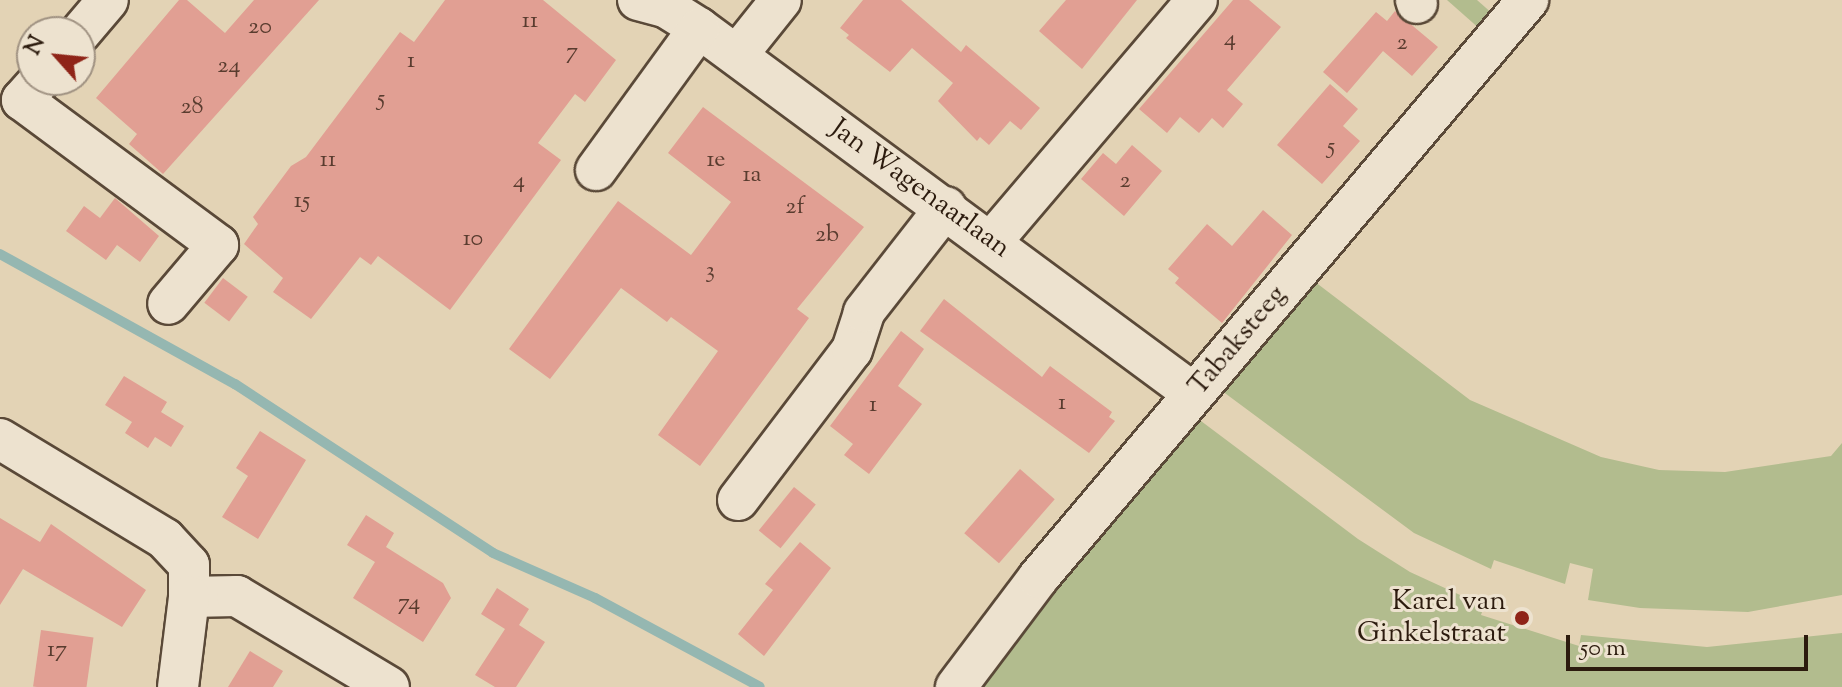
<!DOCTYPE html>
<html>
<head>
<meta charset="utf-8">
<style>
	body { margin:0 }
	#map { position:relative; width:1842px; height:687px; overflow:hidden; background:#e3d3b5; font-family:"Sorts Mill Goudy",serif }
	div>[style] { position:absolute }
	.green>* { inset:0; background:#b2bc8e }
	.stream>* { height:10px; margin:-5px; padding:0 5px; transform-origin:5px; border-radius:5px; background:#95b7b1 }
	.building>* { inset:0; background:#e19f93; transform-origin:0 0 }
	.roads { filter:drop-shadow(2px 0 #5a4938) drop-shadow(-2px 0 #5a4938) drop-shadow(0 2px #5a4938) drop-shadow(0 -2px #5a4938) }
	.minor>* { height:40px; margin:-20px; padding:0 20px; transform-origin:20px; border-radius:20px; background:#ede2cf }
	.dots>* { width:22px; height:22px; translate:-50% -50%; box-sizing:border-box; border:4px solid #ede2cf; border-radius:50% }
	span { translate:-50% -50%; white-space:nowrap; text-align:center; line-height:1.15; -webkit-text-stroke:6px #ede2cf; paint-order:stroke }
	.number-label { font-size:24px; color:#593c2f }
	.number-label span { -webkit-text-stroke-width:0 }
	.street-label { font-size:28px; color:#2c1b0e }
	.poi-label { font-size:28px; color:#2c1b0e }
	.right { translate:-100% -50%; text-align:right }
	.north { position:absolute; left:16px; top:16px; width:80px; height:80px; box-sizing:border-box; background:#ede2cf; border:2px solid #a09282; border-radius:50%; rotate:297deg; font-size:22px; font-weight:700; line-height:32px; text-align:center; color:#2c1b0e }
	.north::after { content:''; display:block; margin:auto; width:28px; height:36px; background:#8f2418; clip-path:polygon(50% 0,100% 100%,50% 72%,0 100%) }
	.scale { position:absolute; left:1566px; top:635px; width:242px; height:36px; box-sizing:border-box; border:4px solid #2c1b0e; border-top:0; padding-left:10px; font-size:24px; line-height:28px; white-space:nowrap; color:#2c1b0e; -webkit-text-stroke:6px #ede2cf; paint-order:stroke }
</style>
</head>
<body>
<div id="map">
	<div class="green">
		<div style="clip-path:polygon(1447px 0,1477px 0,1494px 15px,1481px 30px)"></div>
		<div style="clip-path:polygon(1306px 275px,1470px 400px,1601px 457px,1659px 470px,1725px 472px,1831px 456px,1842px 443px,1842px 595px,1748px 612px,1640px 608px,1588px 600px,1593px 569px,1570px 563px,1565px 584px,1494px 560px,1491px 569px,1414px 533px,1214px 385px)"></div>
		<div style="clip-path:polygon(1189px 412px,1358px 539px,1410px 572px,1484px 606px,1481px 615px,1579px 646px,1581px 635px,1707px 647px,1842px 633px,1842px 687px,967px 687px)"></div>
	</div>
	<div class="stream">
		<div style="left:0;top:254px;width:269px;rotate:29deg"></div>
		<div style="left:235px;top:384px;width:308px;rotate:33.2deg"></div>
		<div style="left:493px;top:553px;width:111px;rotate:23.8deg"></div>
		<div style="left:595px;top:598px;width:187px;rotate:28.3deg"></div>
	</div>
	<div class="building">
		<div style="clip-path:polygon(179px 0,187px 0,225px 33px,254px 0,319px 0,163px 174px,129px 144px,137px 134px,96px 98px)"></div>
		<div style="clip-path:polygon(445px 0,543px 0,616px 60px,585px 102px,575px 94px,538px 143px,561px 160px,450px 310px,378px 256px,371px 265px,360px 257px,311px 319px,273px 292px,283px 278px,244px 244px,258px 224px,253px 217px,291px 166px,306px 157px,400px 32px,414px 42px)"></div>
		<div style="clip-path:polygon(863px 0,901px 0,961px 52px,966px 45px,1040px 108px,1021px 130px,1010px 121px,989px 145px,980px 137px,977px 141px,938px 101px,953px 83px,912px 48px,890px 72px,846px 38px,849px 35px,840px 28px)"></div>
		<div style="clip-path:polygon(1066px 0,1137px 0,1082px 69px,1039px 31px)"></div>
		<div style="clip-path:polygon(1233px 0,1249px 0,1281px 27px,1227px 90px,1243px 104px,1223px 128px,1212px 118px,1199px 133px,1180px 117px,1167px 133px,1139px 109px)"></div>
		<div style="clip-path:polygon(1395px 11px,1438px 47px,1412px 76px,1383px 51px,1347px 93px,1323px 72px,1376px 12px,1387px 21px)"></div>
		<div style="clip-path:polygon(1330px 84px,1358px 109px,1343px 126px,1360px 141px,1322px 184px,1277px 145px)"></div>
		<div style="clip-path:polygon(703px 107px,864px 227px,797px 309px,809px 318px,700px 466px,658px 435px,718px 351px,671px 317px,667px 322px,621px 288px,550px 379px,509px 349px,618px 201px,691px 255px,731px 202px,668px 153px)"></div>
		<div style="clip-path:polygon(1132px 145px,1162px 171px,1124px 216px,1081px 179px,1103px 153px,1116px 164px)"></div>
		<div style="clip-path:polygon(115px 198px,159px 236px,140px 262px,117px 245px,106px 260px,66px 231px,84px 206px,100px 218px)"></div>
		<div style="clip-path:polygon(1263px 210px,1292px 235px,1222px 323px,1175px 283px,1179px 278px,1168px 269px,1207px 224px,1232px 246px)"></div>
		<div style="left:223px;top:278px;width:31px;height:31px;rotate:37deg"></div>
		<div style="clip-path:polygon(944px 299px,1042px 377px,1050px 366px,1112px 412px,1109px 417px,1115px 421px,1089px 453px,920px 331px)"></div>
		<div style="clip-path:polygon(901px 331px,924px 349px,898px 386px,922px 404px,869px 474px,844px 455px,853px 444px,830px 426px)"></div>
		<div style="clip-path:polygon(124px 376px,167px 402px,161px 412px,184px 426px,171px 447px,155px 437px,148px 448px,125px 433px,132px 422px,105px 405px)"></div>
		<div style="clip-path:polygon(260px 431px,306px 460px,258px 539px,222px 517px,248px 476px,236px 468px)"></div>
		<div style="left:1020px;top:469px;width:46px;height:85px;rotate:41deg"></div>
		<div style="left:794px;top:487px;width:28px;height:56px;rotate:39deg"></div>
		<div style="clip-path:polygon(366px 515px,394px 533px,386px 547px,443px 583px,451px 598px,423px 642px,353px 598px,375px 562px,347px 545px)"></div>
		<div style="clip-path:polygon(0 518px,40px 542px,51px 524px,146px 590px,122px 627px,23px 569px,0 605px)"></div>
		<div style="clip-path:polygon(800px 542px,831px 568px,764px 656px,738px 634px,773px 590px,765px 584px)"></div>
		<div style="clip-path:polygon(497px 588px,529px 609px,519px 625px,545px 642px,516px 687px,495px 687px,475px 675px,505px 629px,481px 614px)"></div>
		<div style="left:41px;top:630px;width:53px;height:57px;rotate:8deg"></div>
		<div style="clip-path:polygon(250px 651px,283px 671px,273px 687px,228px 687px)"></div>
	</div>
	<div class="roads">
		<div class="minor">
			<div style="left:638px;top:0;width:30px;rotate:15deg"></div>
			<div style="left:667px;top:8px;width:38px;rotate:32deg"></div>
			<div style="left:699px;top:28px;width:614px;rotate:36.46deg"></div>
			<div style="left:1416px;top:0;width:3px;rotate:72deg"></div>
			<div style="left:80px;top:33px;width:43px;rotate:-49.7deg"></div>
			<div style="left:737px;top:55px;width:70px;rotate:-51.3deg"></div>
			<div style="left:40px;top:80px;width:27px;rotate:132deg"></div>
			<div style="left:22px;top:100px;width:244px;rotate:36.5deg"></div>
			<div style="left:218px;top:245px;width:77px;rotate:130.3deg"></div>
			<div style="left:596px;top:170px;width:175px;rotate:-54deg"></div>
			<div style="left:992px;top:241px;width:316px;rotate:-49.6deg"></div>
			<div style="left:0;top:439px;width:193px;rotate:31.2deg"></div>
			<div style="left:165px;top:539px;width:35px;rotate:47deg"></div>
			<div style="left:189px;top:565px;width:32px;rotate:90deg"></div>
			<div style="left:189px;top:597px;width:48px;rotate:-1.2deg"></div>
			<div style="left:237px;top:596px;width:177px;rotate:30.9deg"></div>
			<div style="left:738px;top:500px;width:188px;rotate:-52.8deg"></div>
			<div style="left:852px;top:350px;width:40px;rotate:-72deg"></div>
			<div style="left:864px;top:312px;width:133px;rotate:-52deg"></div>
			<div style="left:178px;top:687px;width:91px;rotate:-83deg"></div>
			<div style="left:956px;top:687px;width:136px;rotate:-53deg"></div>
			<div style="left:1038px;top:578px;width:758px;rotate:-49.71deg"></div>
		</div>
	</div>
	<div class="dots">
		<div style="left:1522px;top:618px;background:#8f2418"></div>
	</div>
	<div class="number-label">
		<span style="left:530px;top:22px">11</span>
		<span style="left:260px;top:28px">20</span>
		<span style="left:1230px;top:40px">4</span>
		<span style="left:1402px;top:44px">2</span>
		<span style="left:572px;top:53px">7</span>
		<span style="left:411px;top:62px">1</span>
		<span style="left:229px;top:67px">24</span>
		<span style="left:381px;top:100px">5</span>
		<span style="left:192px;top:108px">28</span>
		<span style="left:1331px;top:148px">5</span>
		<span style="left:328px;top:161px">11</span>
		<span style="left:716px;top:161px">1e</span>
		<span style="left:752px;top:176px">1a</span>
		<span style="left:519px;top:182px">4</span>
		<span style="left:1125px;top:182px">2</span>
		<span style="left:302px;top:202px">15</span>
		<span style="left:795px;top:208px">2f</span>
		<span style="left:827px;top:236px">2b</span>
		<span style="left:473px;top:240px">10</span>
		<span style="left:710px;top:272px">3</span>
		<span style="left:1062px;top:404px">1</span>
		<span style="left:873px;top:406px">1</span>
		<span style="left:409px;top:604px">74</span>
		<span style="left:57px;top:651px">17</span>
	</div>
	<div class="street-label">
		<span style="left:920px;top:189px;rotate:36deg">Jan Wagenaarlaan</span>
		<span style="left:1238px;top:341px;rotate:-50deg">Tabaksteeg</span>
	</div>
	<div class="poi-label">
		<span class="right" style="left:1506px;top:618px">Karel van<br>Ginkelstraat</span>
	</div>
	<div class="north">N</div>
	<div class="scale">50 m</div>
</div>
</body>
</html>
